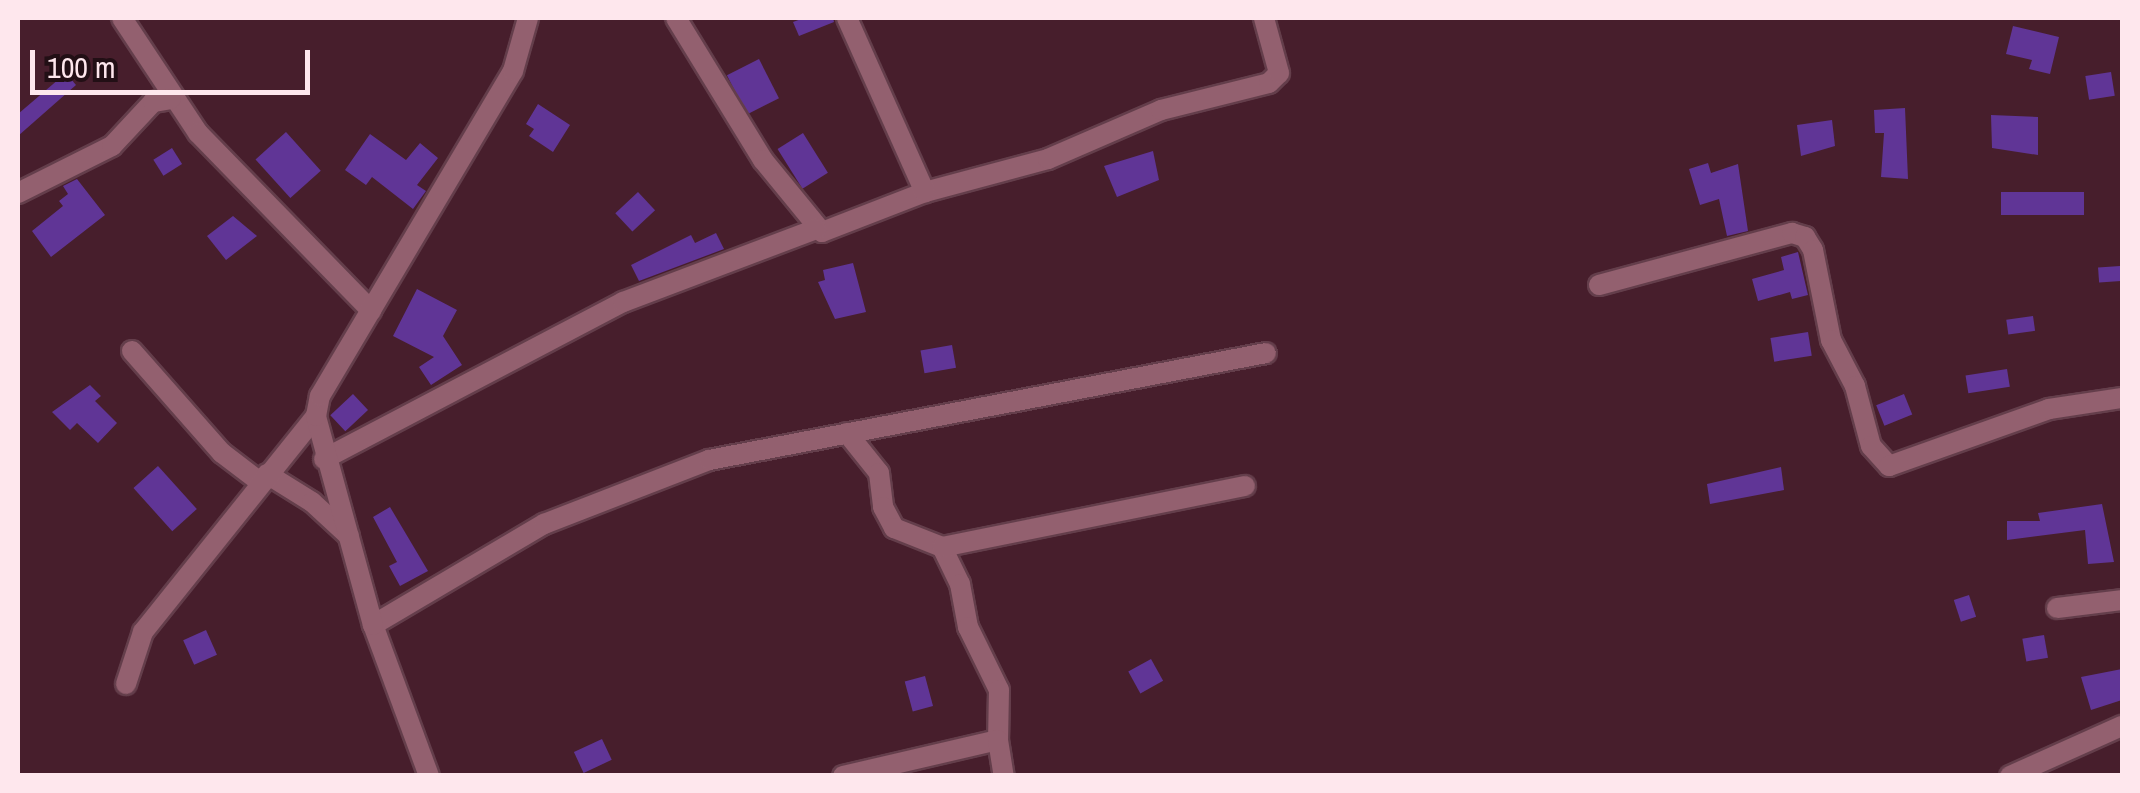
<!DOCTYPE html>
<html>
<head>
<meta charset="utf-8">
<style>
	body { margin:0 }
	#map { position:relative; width:2140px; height:793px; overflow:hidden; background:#471e2c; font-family:"Archivo Narrow",sans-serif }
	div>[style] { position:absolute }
	.building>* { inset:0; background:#603596; transform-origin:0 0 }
	.roads { filter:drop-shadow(2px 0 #643e4b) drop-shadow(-2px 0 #643e4b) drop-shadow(0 2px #643e4b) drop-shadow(0 -2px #643e4b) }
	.street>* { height:20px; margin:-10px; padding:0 10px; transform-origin:10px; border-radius:10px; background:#93606f }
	span { translate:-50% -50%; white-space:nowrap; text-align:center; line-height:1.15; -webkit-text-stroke:8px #220f15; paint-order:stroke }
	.frame { position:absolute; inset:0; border:20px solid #fee7ed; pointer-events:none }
	.scale { position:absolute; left:30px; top:50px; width:280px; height:45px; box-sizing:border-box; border:5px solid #fee7ed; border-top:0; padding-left:12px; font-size:30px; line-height:35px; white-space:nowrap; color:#fee7ed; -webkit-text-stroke:8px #220f15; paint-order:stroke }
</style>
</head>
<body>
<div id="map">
	<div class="building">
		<div style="clip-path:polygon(804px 18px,833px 18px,834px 22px,799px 36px,793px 22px)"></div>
		<div style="clip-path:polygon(2013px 26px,2059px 37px,2050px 74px,2029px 69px,2032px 60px,2006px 54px)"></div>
		<div style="left:759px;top:59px;width:44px;height:36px;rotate:63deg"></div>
		<div style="left:2111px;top:72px;width:24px;height:26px;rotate:81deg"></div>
		<div style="clip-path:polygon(66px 73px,76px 85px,18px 136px,18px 114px)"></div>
		<div style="clip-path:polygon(538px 104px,570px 125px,553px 152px,529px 136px,534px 129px,526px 124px)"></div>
		<div style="clip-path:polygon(1905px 108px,1908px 179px,1881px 177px,1884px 133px,1875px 133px,1874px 110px)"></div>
		<div style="clip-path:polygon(1991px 115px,2038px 117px,2038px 155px,1992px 148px)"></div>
		<div style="clip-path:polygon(1832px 120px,1835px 146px,1801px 156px,1797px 125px)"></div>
		<div style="left:286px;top:132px;width:52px;height:41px;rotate:48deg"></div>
		<div style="left:803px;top:133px;width:47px;height:30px;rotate:58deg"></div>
		<div style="clip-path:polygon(370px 134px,406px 160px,420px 143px,438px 158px,417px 185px,426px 191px,413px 209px,372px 177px,366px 185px,345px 170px)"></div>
		<div style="left:172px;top:148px;width:19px;height:22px;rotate:58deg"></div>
		<div style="clip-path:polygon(1153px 151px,1159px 180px,1117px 197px,1104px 166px)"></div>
		<div style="clip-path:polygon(1708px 163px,1711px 173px,1738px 164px,1748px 231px,1727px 236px,1719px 199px,1700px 205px,1689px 169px)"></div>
		<div style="clip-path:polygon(77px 179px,105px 215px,51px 257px,32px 231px,63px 206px,59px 201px,68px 194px,63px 186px)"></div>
		<div style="left:638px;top:192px;width:25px;height:31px;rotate:47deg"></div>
		<div style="left:2001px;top:192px;width:83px;height:23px"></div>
		<div style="clip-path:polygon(233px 216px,257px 236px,226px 260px,207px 236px)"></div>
		<div style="clip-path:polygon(716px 233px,724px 249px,639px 281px,631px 265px,691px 235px,695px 243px)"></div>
		<div style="clip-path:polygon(1798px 252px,1808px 295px,1792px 299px,1790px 292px,1758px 301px,1752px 279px,1784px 270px,1781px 257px)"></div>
		<div style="clip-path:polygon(853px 263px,866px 312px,835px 319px,818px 282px,825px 280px,823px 270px)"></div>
		<div style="left:2120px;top:266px;width:15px;height:22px;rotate:86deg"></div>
		<div style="clip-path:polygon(417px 289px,457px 310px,443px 336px,462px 365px,431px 385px,419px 367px,434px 357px,393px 336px)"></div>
		<div style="left:2033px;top:316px;width:15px;height:27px;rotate:82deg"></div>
		<div style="left:1808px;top:332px;width:24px;height:38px;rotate:81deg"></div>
		<div style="left:952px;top:345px;width:23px;height:32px;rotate:80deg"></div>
		<div style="left:2007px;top:369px;width:18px;height:42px;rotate:81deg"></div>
		<div style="clip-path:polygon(90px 385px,101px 396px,95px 401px,117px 423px,98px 443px,77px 423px,70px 430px,52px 412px)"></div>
		<div style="left:353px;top:394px;width:22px;height:31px;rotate:47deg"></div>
		<div style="left:1904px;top:394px;width:22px;height:30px;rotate:68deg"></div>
		<div style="left:158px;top:466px;width:58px;height:33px;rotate:48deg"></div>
		<div style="clip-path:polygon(1781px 467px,1784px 490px,1710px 504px,1707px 484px)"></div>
		<div style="clip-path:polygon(2102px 504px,2114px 562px,2088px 564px,2085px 530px,2007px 540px,2007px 521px,2040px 521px,2038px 513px)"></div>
		<div style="clip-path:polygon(390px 507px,428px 571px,400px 586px,389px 566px,397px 562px,373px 517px)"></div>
		<div style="left:1969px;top:595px;width:23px;height:16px;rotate:72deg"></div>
		<div style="left:206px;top:630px;width:27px;height:25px;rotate:66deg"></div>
		<div style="left:2044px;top:635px;width:23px;height:22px;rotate:80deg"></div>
		<div style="left:1151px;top:659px;width:25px;height:26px;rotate:61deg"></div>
		<div style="clip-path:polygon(2122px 669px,2122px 700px,2091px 710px,2081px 677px)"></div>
		<div style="left:925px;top:676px;width:31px;height:21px;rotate:75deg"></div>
		<div style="left:602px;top:739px;width:23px;height:31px;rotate:65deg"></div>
	</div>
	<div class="roads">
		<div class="street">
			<div style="left:122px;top:18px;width:138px;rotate:56.5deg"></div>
			<div style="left:198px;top:133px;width:248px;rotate:45.7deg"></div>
			<div style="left:676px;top:18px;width:167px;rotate:58.5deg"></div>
			<div style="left:763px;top:160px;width:93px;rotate:50.7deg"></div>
			<div style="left:822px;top:232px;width:110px;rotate:-21.2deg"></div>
			<div style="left:925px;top:192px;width:127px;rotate:-15deg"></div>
			<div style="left:1048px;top:159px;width:123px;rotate:-23.4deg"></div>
			<div style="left:1161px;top:110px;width:111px;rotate:-14deg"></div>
			<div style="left:1269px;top:83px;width:14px;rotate:-45deg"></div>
			<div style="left:1279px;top:73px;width:57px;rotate:-105.3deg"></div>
			<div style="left:847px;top:18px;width:191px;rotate:65.9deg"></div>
			<div style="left:18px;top:193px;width:105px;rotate:-26.6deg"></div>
			<div style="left:112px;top:146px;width:60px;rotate:-47deg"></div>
			<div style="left:153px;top:102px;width:18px;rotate:-9deg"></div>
			<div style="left:1599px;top:285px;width:200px;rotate:-15.1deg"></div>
			<div style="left:1792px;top:233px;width:14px;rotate:17deg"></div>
			<div style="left:1805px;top:237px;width:15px;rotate:58deg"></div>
			<div style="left:1813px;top:250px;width:92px;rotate:78.7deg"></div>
			<div style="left:1831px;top:340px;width:52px;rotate:62.4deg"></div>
			<div style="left:1855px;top:386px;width:62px;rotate:75.1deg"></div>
			<div style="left:1871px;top:446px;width:27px;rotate:48deg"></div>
			<div style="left:1889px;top:466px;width:170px;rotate:-19.6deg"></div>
			<div style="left:2049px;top:409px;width:74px;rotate:-8.6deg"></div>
			<div style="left:132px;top:351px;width:136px;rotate:48.6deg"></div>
			<div style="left:222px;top:453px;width:48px;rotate:37.3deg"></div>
			<div style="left:847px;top:433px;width:51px;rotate:51.3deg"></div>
			<div style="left:879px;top:473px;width:34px;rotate:83deg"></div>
			<div style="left:883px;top:507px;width:24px;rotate:62deg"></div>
			<div style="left:894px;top:528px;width:52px;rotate:21.6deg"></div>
			<div style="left:942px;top:547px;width:41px;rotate:64.1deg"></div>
			<div style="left:960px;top:584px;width:44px;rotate:79.5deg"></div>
			<div style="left:968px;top:627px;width:70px;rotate:63.8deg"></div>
			<div style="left:999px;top:690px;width:50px;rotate:91.1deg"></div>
			<div style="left:324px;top:459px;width:338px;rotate:-27.7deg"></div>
			<div style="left:623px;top:302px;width:206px;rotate:-20.7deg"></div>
			<div style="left:267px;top:474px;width:53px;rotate:31.9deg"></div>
			<div style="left:312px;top:502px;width:50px;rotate:42.6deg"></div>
			<div style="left:942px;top:547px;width:309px;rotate:-11.4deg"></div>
			<div style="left:2057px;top:608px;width:65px;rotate:-7deg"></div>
			<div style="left:373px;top:625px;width:199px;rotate:-30.6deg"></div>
			<div style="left:544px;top:524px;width:177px;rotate:-21.2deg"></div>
			<div style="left:709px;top:460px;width:567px;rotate:-10.87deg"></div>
			<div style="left:126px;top:684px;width:55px;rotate:-71.9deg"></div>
			<div style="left:143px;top:632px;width:277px;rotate:-51.3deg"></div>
			<div style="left:429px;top:776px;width:161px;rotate:-110.3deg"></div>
			<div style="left:373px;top:625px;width:217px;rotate:-105.3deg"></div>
			<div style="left:316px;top:416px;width:20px;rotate:-79deg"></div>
			<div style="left:320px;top:396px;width:378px;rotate:-59.3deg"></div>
			<div style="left:513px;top:71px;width:55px;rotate:-74.2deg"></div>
			<div style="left:843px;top:776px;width:159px;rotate:-13.1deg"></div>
			<div style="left:998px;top:740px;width:36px;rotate:81deg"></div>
			<div style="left:2010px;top:776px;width:123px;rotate:-24.1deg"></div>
		</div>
	</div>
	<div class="frame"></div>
	<div class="scale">100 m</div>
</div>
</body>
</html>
